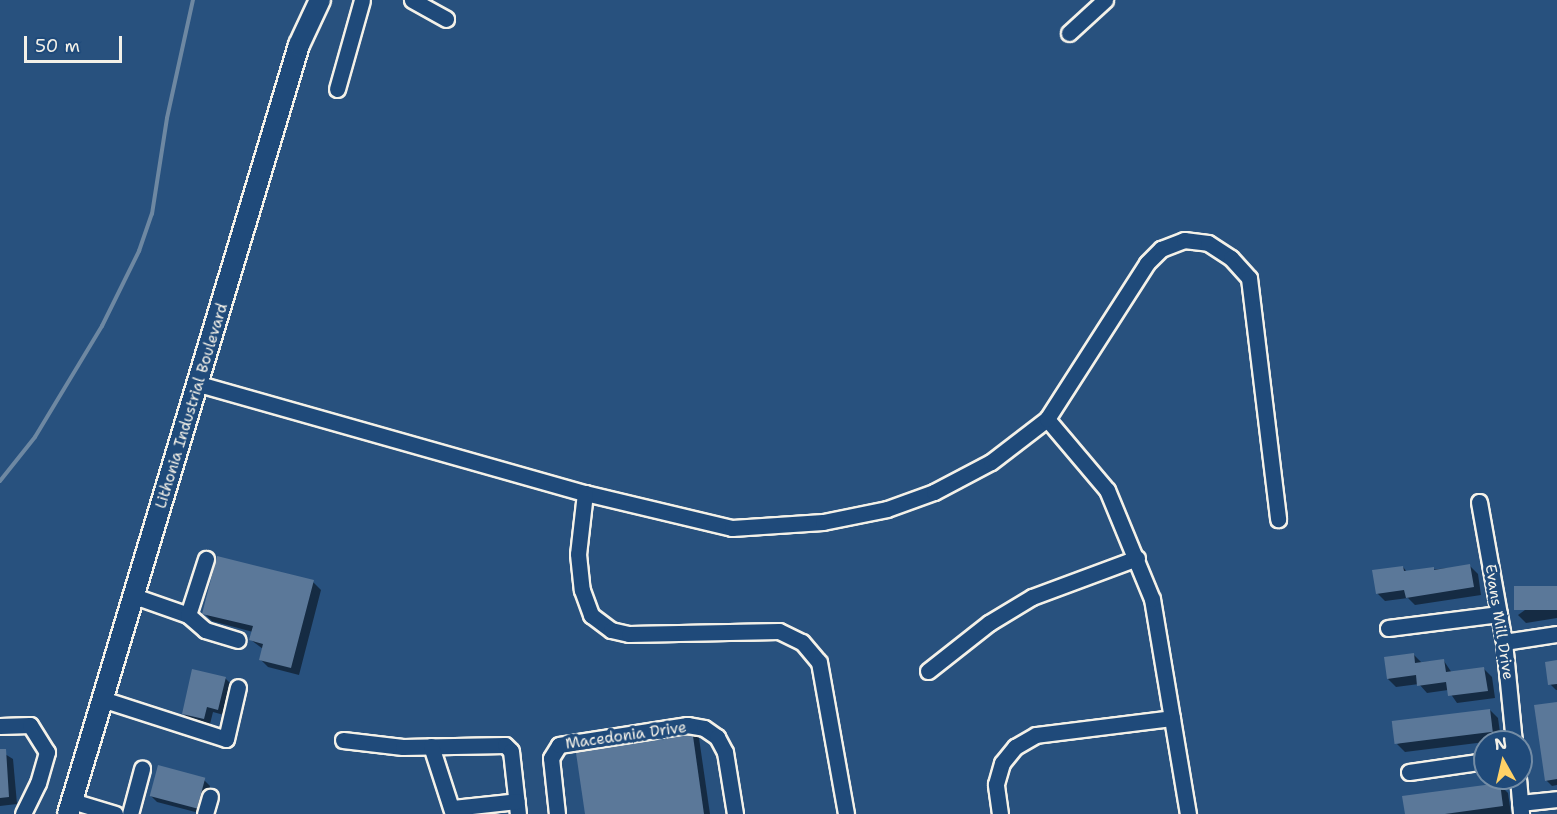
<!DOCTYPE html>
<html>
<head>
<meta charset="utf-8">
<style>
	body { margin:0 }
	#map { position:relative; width:1557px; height:814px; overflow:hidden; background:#28517e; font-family:"Shantell Sans",sans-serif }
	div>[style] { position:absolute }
	.shadow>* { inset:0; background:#0007 }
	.stream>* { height:4px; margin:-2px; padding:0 2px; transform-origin:2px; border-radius:2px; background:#6e88a2 }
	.building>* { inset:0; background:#5b7899; transform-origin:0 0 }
	.roads { filter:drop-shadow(2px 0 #f4f1e8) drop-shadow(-2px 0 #f4f1e8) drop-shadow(0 2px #f4f1e8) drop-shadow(0 -2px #f4f1e8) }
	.minor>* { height:15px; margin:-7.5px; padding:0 7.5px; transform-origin:7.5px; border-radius:7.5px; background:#1f4a7a }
	.major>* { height:20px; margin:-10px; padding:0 10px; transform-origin:10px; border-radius:10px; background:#1f4a7a }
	span { translate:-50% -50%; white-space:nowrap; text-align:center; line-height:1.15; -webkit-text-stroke:6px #1f4a7a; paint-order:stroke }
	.street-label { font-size:15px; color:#f4f1e8 }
	.north { position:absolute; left:1473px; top:730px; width:60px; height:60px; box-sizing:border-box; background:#1f4a7a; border:2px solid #748da6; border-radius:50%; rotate:352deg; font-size:16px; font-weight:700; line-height:24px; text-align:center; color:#f4f1e8 }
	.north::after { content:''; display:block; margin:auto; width:21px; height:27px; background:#ffd166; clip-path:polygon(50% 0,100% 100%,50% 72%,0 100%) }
	.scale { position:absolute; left:24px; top:36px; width:98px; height:27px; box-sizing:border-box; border:3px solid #f4f1e8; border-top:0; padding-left:8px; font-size:18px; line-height:21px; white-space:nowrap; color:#f4f1e8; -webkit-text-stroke:4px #1f4a7a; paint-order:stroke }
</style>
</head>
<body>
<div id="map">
	<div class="shadow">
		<div style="clip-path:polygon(1470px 566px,1478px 574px,1481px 595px,1415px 605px,1408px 598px,1385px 601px,1377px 593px,1403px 567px,1407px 572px)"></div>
		<div style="clip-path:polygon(313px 582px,321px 590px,299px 675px,268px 667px,260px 659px,263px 649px,251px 640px,253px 632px,212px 621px,204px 613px)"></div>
		<div style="clip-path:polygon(1557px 587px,1557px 618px,1526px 623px,1518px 615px)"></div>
		<div style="clip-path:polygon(1413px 654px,1421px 662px,1444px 661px,1452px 673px,1484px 669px,1492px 677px,1495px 698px,1457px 703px,1448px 690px,1427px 693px,1419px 684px,1396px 687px,1388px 679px)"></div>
		<div style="clip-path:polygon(1557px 662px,1557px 690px,1556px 690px,1550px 684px)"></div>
		<div style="clip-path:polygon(225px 678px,231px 684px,224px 715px,213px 712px,210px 724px,189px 719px,183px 713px)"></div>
		<div style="clip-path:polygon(1557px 703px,1557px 785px,1552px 786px,1546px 780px)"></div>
		<div style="clip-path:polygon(1490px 710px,1498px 718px,1501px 740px,1405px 752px,1397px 744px)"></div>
		<div style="clip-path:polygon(691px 730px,699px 738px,710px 814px,586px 814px)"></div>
		<div style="clip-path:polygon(0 751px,13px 759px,17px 804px,0 806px)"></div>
		<div style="clip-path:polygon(204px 780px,210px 786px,203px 814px,157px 802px,151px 796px)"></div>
		<div style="clip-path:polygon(1500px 785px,1508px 793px,1511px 814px,1406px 814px)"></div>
	</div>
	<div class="stream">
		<div style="left:0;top:481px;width:56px;rotate:-51.5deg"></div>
		<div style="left:35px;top:437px;width:130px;rotate:-58.9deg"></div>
		<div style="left:102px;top:326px;width:84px;rotate:-63.7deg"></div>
		<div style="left:139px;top:251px;width:39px;rotate:-71deg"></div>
		<div style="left:152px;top:214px;width:97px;rotate:-81.1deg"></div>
		<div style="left:167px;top:118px;width:121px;rotate:-77.6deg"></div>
	</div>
	<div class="building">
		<div style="clip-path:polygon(217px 556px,314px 580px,291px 668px,259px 660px,263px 644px,249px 640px,253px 626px,202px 614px)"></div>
		<div style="clip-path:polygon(1470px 564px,1474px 587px,1406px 598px,1404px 590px,1376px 594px,1372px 570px,1403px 566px,1404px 571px,1434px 567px,1434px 570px)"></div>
		<div style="left:1557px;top:586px;width:24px;height:43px;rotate:90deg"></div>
		<div style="clip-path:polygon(1414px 653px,1415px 663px,1444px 659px,1446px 672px,1484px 667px,1488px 691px,1448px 696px,1446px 682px,1417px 686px,1416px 675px,1387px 679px,1384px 657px)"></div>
		<div style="clip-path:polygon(1557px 660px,1557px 684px,1548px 685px,1545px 662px)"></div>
		<div style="clip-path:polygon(192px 669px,226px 677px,218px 710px,207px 707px,204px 719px,182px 714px)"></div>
		<div style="clip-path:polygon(1557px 702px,1557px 779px,1545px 781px,1534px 705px)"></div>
		<div style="left:1490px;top:709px;width:23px;height:99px;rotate:83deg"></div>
		<div style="clip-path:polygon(692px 729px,704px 814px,585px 814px,575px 746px)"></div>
		<div style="clip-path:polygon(0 749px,6px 749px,9px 797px,0 798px)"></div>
		<div style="left:158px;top:765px;width:49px;height:32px;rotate:15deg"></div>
		<div style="clip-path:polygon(1500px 783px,1503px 806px,1445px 814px,1405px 814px,1402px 796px)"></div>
	</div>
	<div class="roads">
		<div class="minor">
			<div style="left:412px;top:0;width:39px;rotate:29deg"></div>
			<div style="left:1069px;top:33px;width:49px;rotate:-42.5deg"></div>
			<div style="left:337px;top:89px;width:92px;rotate:-74.3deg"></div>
			<div style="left:199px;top:384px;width:401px;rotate:15.8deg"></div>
			<div style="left:585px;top:493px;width:151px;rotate:13.4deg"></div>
			<div style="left:732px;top:528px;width:91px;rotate:-3.8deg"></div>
			<div style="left:823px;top:522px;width:65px;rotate:-11.5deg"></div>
			<div style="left:887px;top:509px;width:50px;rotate:-19.9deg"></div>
			<div style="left:934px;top:492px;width:64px;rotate:-27.8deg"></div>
			<div style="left:991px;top:462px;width:71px;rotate:-37.5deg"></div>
			<div style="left:585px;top:493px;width:61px;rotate:96.5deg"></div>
			<div style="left:578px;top:554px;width:36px;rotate:84deg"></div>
			<div style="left:582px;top:590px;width:27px;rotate:70deg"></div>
			<div style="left:591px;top:615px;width:25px;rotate:37deg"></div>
			<div style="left:611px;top:630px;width:18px;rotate:13deg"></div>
			<div style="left:629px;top:634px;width:150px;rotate:-1.1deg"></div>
			<div style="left:779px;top:631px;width:25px;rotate:26deg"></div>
			<div style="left:802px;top:642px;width:26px;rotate:50deg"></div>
			<div style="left:819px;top:662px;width:154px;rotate:79.9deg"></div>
			<div style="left:1479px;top:502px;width:142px;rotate:79.9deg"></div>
			<div style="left:1504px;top:642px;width:100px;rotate:84.3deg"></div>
			<div style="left:134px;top:596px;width:57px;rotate:19.4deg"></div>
			<div style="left:188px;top:615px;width:59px;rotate:-72.2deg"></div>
			<div style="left:188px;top:615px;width:23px;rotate:41deg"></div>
			<div style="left:205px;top:630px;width:34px;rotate:17deg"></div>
			<div style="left:1388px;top:628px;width:112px;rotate:-7.2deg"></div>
			<div style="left:1504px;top:642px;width:54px;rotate:-8.6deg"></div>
			<div style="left:928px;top:671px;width:78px;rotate:-38.2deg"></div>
			<div style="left:989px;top:623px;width:50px;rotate:-31.2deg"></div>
			<div style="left:1032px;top:597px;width:112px;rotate:-20.4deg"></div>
			<div style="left:102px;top:699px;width:130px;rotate:17.9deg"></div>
			<div style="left:226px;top:739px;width:53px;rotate:-77deg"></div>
			<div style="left:0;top:726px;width:30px;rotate:-2deg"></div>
			<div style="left:30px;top:725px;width:32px;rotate:58deg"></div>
			<div style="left:47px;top:752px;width:32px;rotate:106deg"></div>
			<div style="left:38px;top:783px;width:34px;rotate:116deg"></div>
			<div style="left:343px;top:740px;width:60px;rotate:6.7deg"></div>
			<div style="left:403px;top:747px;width:102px;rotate:-1.1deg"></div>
			<div style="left:505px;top:745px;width:8px;rotate:45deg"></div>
			<div style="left:511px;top:751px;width:63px;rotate:83.7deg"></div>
			<div style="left:431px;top:746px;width:71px;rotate:72.1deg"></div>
			<div style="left:1409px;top:772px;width:77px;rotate:-8.2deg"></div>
			<div style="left:1518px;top:778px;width:36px;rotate:85deg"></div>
			<div style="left:72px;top:801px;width:45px;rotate:16.8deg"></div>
			<div style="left:1520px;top:803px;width:37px;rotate:-6deg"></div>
			<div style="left:453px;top:808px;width:64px;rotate:-6.2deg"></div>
			<div style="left:130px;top:814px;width:47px;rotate:-75.1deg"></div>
			<div style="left:205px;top:814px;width:18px;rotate:-74deg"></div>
			<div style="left:557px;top:814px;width:56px;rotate:-96.1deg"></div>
			<div style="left:551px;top:758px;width:15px;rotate:-58deg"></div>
			<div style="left:559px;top:745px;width:130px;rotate:-8.9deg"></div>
			<div style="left:687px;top:725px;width:17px;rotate:10deg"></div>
			<div style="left:704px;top:728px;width:16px;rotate:35deg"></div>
			<div style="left:717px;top:737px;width:17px;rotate:62deg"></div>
			<div style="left:725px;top:752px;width:63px;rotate:80.8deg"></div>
			<div style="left:1000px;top:814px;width:30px;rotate:-98deg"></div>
			<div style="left:996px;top:784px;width:22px;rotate:-74deg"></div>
			<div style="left:1002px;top:763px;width:21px;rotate:-51deg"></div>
			<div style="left:1015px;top:747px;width:24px;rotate:-30deg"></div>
			<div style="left:1036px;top:735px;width:137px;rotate:-7.1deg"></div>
			<div style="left:1188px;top:814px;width:218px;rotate:-99.5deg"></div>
			<div style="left:1152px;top:599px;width:118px;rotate:-112.4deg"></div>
			<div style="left:1107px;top:490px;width:93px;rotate:-130.2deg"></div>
			<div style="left:1047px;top:419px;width:185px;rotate:-57.3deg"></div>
			<div style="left:1147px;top:263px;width:20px;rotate:-45deg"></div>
			<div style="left:1161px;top:249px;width:25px;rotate:-21deg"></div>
			<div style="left:1184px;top:240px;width:24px;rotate:7deg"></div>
			<div style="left:1208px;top:243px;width:27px;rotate:33deg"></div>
			<div style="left:1231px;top:258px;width:27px;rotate:48deg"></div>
			<div style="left:1249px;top:278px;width:243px;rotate:83.1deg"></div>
		</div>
		<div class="major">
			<div style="left:68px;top:814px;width:803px;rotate:-73.28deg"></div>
			<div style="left:299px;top:45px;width:50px;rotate:-65deg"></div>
		</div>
	</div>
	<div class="street-label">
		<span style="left:192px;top:406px;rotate:-73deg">Lithonia Industrial Boulevard</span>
		<span style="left:1499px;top:622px;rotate:81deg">Evans Mill Drive</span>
		<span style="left:626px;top:736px;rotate:-8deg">Macedonia Drive</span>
	</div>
	<div class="north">N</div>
	<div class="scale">50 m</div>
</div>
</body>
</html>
